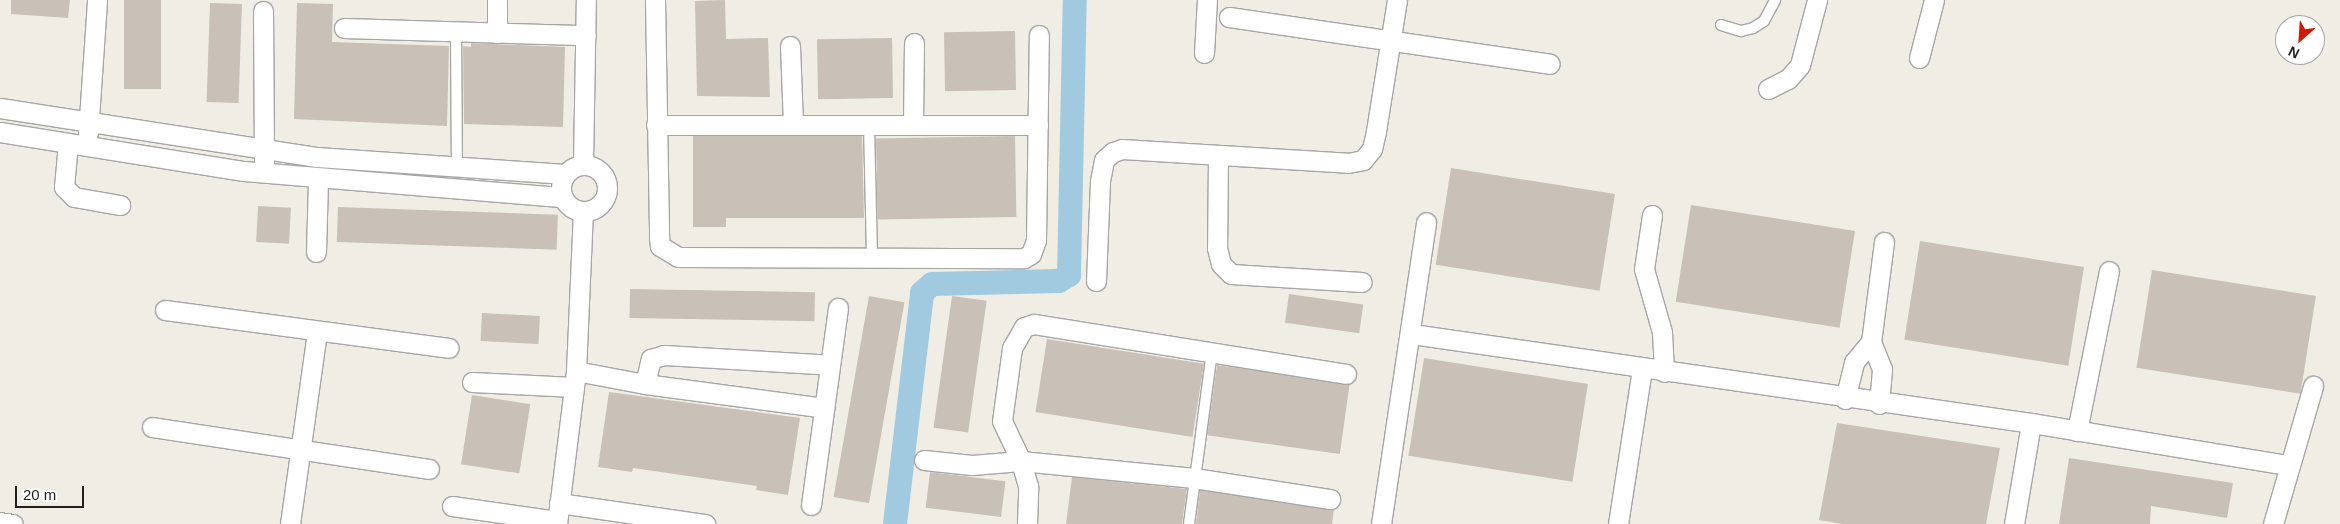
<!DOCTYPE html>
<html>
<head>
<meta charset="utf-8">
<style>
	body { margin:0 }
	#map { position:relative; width:2340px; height:524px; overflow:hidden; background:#f0eee4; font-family:Arial,sans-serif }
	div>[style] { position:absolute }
	.canal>* { height:24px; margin:-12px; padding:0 12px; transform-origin:12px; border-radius:12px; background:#a1cae1 }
	.building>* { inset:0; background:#c9c1b7; transform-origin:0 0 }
	.roads { filter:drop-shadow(1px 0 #a6a6a6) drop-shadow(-1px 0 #a6a6a6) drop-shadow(0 1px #a6a6a6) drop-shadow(0 -1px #a6a6a6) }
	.service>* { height:10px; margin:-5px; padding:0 5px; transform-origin:5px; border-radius:5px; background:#fff }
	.minor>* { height:19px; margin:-9.5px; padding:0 9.5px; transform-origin:9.5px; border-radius:9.5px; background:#fff }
	.minor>.ring { margin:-9.5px; padding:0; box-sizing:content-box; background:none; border:19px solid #fff; border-radius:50% }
	span { translate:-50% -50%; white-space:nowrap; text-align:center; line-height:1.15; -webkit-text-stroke:4px #fff; paint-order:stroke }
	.north { position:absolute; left:2275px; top:15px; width:50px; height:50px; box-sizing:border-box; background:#fff; border:1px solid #a5a5a5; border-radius:50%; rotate:206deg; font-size:14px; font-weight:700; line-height:20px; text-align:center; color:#1f1f1f }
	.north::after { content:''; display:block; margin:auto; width:18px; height:22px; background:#ce1c00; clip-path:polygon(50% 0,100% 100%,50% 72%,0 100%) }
	.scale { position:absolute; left:15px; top:486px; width:69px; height:22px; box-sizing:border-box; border:2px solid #1f1f1f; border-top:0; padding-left:6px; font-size:15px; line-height:18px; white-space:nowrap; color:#1f1f1f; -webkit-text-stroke:4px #fff; paint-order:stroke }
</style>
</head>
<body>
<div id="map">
	<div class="canal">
		<div style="left:895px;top:524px;width:233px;rotate:-83.3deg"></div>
		<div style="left:922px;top:293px;width:13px;rotate:-42deg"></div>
		<div style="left:932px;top:284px;width:127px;rotate:-1.4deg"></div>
		<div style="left:1059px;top:281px;width:12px;rotate:-31deg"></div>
		<div style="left:1069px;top:275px;width:275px;rotate:-88.8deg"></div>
	</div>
	<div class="building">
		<div style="clip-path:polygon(11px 0,70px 0,68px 18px,11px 14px)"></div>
		<div style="left:124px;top:0;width:37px;height:89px"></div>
		<div style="clip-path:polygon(725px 0,726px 39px,768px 38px,770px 97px,697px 96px,695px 1px)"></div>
		<div style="left:210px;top:3px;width:32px;height:99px;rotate:2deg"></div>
		<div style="clip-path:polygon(297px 3px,333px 4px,332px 42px,449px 46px,447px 126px,294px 119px)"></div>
		<div style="left:1015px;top:31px;width:59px;height:71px;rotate:89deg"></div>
		<div style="left:892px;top:38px;width:60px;height:75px;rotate:89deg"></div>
		<div style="clip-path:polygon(471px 43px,565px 47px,563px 127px,464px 124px,463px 46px,471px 47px)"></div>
		<div style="clip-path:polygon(693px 136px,862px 136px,864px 218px,726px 218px,726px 227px,693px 227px)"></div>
		<div style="left:1015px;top:136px;width:81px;height:139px;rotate:89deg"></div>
		<div style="left:1451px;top:168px;width:166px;height:98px;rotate:9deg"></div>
		<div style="left:1691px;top:205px;width:166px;height:98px;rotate:9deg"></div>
		<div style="left:258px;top:206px;width:33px;height:36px;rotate:3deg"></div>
		<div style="left:338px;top:207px;width:220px;height:35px;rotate:2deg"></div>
		<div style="left:1920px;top:241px;width:166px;height:100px;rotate:9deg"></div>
		<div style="left:2152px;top:270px;width:166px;height:99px;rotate:9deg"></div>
		<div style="left:630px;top:289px;width:185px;height:29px;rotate:1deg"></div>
		<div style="left:1289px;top:294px;width:75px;height:29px;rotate:8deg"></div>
		<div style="left:869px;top:296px;width:36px;height:204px;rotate:10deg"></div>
		<div style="left:952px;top:296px;width:35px;height:133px;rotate:8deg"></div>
		<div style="left:482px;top:313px;width:58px;height:28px;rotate:3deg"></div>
		<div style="left:1047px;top:339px;width:159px;height:74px;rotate:9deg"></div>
		<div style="left:1424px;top:358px;width:166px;height:99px;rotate:9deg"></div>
		<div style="left:1217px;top:365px;width:134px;height:71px;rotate:8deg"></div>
		<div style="clip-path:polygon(609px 392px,800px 418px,788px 495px,756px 490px,757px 486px,633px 468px,632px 472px,598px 467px)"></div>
		<div style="left:472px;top:395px;width:59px;height:70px;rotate:9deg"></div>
		<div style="clip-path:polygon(1837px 423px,2000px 448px,1986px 524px,1843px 524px,1819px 520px)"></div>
		<div style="clip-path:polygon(2069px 458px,2233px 483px,2227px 518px,2151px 506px,2150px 524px,2059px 524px)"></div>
		<div style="left:930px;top:472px;width:76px;height:36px;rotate:7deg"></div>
		<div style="clip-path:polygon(1072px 477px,1187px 489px,1182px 524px,1066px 524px)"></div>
		<div style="clip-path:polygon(1200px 490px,1334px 509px,1332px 524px,1196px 524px)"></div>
	</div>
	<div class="roads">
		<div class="service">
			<div style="left:1721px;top:25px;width:21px;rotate:17deg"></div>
			<div style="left:1741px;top:31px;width:12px;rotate:-14deg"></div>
			<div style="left:1753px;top:28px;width:13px;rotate:-32deg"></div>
			<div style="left:1764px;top:21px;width:24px;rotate:-62deg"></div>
			<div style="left:456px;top:32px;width:136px;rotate:89.6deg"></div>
			<div style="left:869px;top:125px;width:133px;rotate:88.7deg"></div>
			<div style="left:1189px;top:524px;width:174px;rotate:-82.4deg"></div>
		</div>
		<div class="minor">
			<div style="left:655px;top:0;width:237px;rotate:89deg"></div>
			<div style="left:659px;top:237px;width:9px;rotate:84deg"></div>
			<div style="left:660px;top:246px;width:21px;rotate:31deg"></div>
			<div style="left:678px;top:257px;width:346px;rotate:0.2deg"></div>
			<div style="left:1024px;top:258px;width:8px;rotate:-30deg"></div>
			<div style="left:1031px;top:254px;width:15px;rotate:-70deg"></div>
			<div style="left:1036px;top:240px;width:205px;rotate:-89.2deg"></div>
			<div style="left:263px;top:11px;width:151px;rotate:89.6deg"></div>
			<div style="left:1229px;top:17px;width:324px;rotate:8.3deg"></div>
			<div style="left:344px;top:28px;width:242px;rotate:1.7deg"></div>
			<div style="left:497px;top:33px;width:33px;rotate:-90deg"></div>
			<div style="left:790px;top:46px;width:79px;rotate:87.8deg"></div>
			<div style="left:1204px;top:53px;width:53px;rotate:-86.8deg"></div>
			<div style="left:1919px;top:58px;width:60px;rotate:-75.5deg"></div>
			<div style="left:1768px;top:89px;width:22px;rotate:-27deg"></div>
			<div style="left:1788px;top:79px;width:18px;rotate:-49deg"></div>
			<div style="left:1800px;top:65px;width:67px;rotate:-75.3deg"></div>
			<div style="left:0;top:108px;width:321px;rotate:8.8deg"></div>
			<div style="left:317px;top:157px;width:249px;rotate:3.9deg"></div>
			<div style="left:913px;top:124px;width:81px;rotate:-89.3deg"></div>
			<div style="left:656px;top:125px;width:382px"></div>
			<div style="left:0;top:132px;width:247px;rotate:9.1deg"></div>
			<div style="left:244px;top:171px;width:320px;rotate:4.7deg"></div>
			<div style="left:88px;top:133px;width:133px;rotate:-86.1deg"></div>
			<div style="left:68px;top:143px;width:44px;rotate:95.2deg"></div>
			<div style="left:64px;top:187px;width:14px;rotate:45deg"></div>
			<div style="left:74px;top:197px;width:47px;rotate:9.9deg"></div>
			<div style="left:1218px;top:158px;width:90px;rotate:90.6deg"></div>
			<div style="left:1217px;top:248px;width:16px;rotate:76deg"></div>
			<div style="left:1221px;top:264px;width:14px;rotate:45deg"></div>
			<div style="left:1231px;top:274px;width:131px;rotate:3.5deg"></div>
			<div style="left:583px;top:164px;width:164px;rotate:-89deg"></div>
			<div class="ring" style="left:561px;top:165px;width:27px;height:27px"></div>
			<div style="left:1652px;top:215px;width:55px;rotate:98.4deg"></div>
			<div style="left:1644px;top:269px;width:66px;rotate:74.1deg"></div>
			<div style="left:1662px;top:332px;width:40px;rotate:87.1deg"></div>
			<div style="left:316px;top:252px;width:73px;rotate:-88.4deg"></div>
			<div style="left:1096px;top:281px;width:100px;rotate:-87.7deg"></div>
			<div style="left:1100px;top:181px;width:21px;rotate:-79deg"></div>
			<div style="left:1104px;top:160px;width:12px;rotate:-42deg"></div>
			<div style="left:1113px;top:152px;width:9px;rotate:-18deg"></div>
			<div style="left:1122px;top:149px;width:226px;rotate:3.5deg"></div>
			<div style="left:1348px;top:163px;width:15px;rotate:-11deg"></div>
			<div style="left:1363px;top:160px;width:14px;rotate:-51deg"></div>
			<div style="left:1372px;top:149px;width:18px;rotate:-77deg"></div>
			<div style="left:1376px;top:131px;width:133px;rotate:-80.9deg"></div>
			<div style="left:165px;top:310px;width:286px;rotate:7.6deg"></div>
			<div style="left:1412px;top:334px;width:625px;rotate:8.18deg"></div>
			<div style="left:2031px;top:423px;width:260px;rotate:9.3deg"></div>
			<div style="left:576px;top:371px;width:70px;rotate:10.7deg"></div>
			<div style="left:645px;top:384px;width:181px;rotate:7.6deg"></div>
			<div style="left:472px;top:382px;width:102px;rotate:2.8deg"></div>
			<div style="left:645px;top:384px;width:26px;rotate:-77deg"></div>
			<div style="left:651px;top:359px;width:14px;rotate:-17deg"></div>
			<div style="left:664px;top:355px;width:166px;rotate:3.4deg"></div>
			<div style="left:1845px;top:399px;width:38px;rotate:-76deg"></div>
			<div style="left:1854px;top:362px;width:26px;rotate:-50deg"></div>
			<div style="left:1879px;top:404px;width:35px;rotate:-85deg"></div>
			<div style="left:1882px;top:369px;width:29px;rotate:-112deg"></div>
			<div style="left:1871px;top:342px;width:101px;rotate:-82.6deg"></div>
			<div style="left:152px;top:427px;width:280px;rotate:8.6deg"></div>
			<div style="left:2077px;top:431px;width:163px;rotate:-78.7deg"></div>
			<div style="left:924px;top:460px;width:48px;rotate:5.9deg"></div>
			<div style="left:972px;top:465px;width:49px;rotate:-4.7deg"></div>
			<div style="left:1021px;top:461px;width:44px;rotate:-115.4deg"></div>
			<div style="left:1002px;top:421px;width:74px;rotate:-82.2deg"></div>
			<div style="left:1012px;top:348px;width:24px;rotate:-60deg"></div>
			<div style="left:1024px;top:327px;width:10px;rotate:-17deg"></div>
			<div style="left:1034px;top:324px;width:316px;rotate:9.1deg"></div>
			<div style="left:559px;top:503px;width:148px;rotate:8.2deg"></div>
			<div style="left:811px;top:505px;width:199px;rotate:-82.2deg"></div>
			<div style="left:452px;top:506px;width:106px;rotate:8.1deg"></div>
			<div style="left:0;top:522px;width:13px;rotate:9deg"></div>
			<div style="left:290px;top:524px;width:193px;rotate:-82deg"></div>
			<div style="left:557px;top:524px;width:154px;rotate:-82.9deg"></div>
			<div style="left:576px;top:371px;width:160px;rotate:-87.5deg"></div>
			<div style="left:1027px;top:524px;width:38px;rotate:-88deg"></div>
			<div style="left:1028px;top:486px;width:26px;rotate:-106deg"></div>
			<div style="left:1021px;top:461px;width:174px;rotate:5.6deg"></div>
			<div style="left:1194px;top:478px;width:138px;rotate:8.8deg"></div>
			<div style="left:1381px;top:524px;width:305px;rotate:-81.5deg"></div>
			<div style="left:1618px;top:524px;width:157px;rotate:-81.2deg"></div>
			<div style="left:2014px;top:524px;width:102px;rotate:-80.4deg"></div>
			<div style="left:2273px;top:524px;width:144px;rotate:-73.8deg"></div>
		</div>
	</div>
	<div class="north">N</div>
	<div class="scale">20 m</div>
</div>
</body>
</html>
